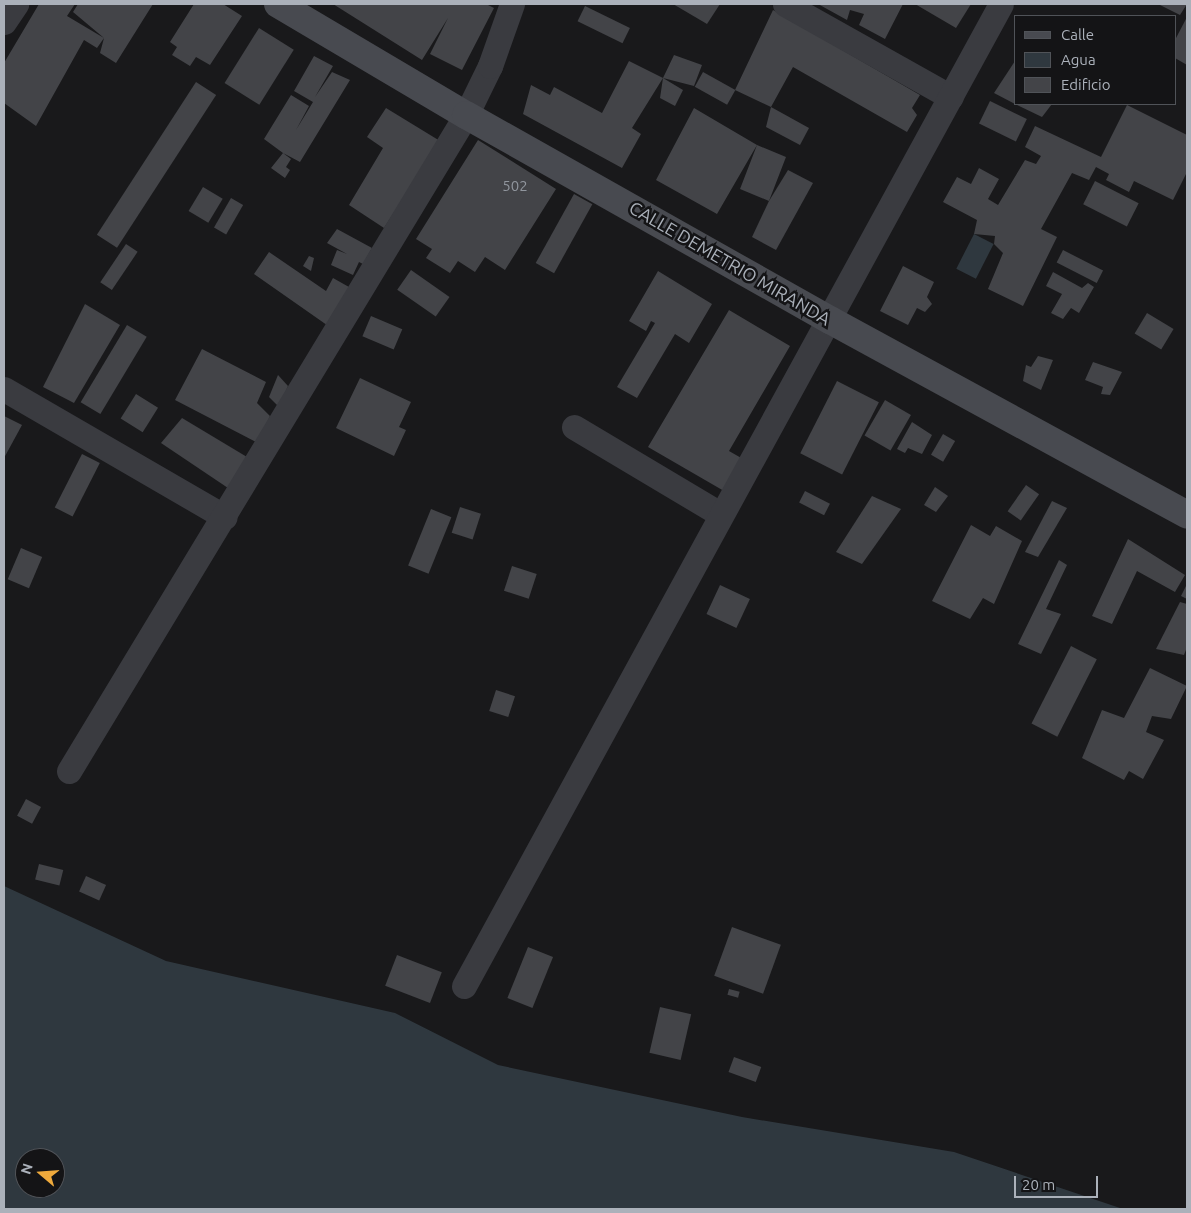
<!DOCTYPE html>
<html>
<head>
<meta charset="utf-8">
<style>
	body { margin:0 }
	#map { position:relative; width:1191px; height:1213px; overflow:hidden; background:#19191b; font-family:Ubuntu,sans-serif }
	div>[style] { position:absolute }
	.water>* { inset:0; background:#2f383f; transform-origin:0 0 }
	.building>* { inset:0; background:#434448; transform-origin:0 0 }
	.street>* { height:25px; margin:-12.5px; padding:0 12.5px; transform-origin:12.5px; border-radius:12.5px; background:#3a3b40 }
	.secondary>* { height:28px; margin:-14px; padding:0 14px; transform-origin:14px; border-radius:14px; background:#484a50 }
	span { translate:-50% -50%; white-space:nowrap; text-align:center; line-height:1.15; -webkit-text-stroke:5px #141416; paint-order:stroke }
	.number-label { font-size:15px; color:#91969e }
	.number-label span { -webkit-text-stroke-width:0 }
	.street-label { font-size:18px; color:#abb1ba }
	.frame { position:absolute; inset:0; border:5px solid #abb1ba; pointer-events:none }
	.legend { position:absolute; left:1014px; top:15px; width:162px; height:90px; box-sizing:border-box; background:#141416; border:1px solid #505358; margin:0; padding:6px 9px; list-style:none; font-size:15px; color:#abb1ba }
	.legend li { display:flex; align-items:center; gap:10px; height:25px }
	.legend b { width:25px; border:1px solid #505358 }
	.north { position:absolute; left:15px; top:1148px; width:50px; height:50px; box-sizing:border-box; background:#141416; border:1px solid #505358; border-radius:50%; rotate:288deg; font-size:14px; font-weight:700; line-height:20px; text-align:center; color:#abb1ba }
	.north::after { content:''; display:block; margin:auto; width:18px; height:22px; background:#efaa3c; clip-path:polygon(50% 0,100% 100%,50% 72%,0 100%) }
	.scale { position:absolute; left:1014px; top:1176px; width:84px; height:22px; box-sizing:border-box; border:2px solid #abb1ba; border-top:0; padding-left:6px; font-size:15px; line-height:18px; white-space:nowrap; color:#abb1ba; -webkit-text-stroke:4px #141416; paint-order:stroke }
</style>
</head>
<body>
<div id="map">
	<div class="water">
		<div style="left:974px;top:234px;width:22px;height:39px;rotate:27deg"></div>
		<div style="clip-path:polygon(evenodd,4px 886px,166px 961px,395px 1013px,498px 1065px,742px 1117px,954px 1152px,1123px 1209px,4px 1209px,4px 886px,25px 1158px,55px 1158px,55px 1188px,25px 1188px,25px 1158px)"></div>
	</div>
	<div class="building">
		<div style="clip-path:polygon(39px 4px,75px 4px,67px 16px,104px 38px,73px 12px,78px 4px,153px 4px,116px 63px,100px 53px,104px 38px,97px 48px,84px 40px,36px 126px,4px 103px,4px 63px)"></div>
		<div style="clip-path:polygon(194px 4px,223px 4px,242px 16px,210px 65px,196px 57px,190px 66px,172px 55px,177px 47px,170px 42px)"></div>
		<div style="clip-path:polygon(333px 4px,486px 4px,494px 8px,462px 70px,430px 54px,448px 18px,422px 60px)"></div>
		<div style="clip-path:polygon(673px 4px,720px 4px,707px 24px)"></div>
		<div style="clip-path:polygon(818px 4px,903px 4px,885px 39px,859px 25px,864px 14px,850px 10px,847px 20px)"></div>
		<div style="clip-path:polygon(915px 4px,971px 4px,956px 28px)"></div>
		<div style="clip-path:polygon(1158px 4px,1187px 4px,1180px 15px)"></div>
		<div style="left:585px;top:6px;width:50px;height:17px;rotate:26deg"></div>
		<div style="clip-path:polygon(773px 10px,920px 95px,912px 108px,917px 115px,907px 132px,793px 67px,771px 107px,735px 90px)"></div>
		<div style="clip-path:polygon(1187px 17px,1187px 65px,1175px 58px,1175px 40px)"></div>
		<div style="left:259px;top:28px;width:41px;height:65px;rotate:32deg"></div>
		<div style="clip-path:polygon(674px 55px,702px 65px,694px 86px,663px 78px,683px 90px,675px 106px,660px 98px,663px 78px,632px 128px,641px 134px,622px 168px,523px 114px,531px 85px,550px 95px,554px 87px,602px 113px,629px 61px,663px 78px)"></div>
		<div style="clip-path:polygon(314px 56px,333px 66px,315px 97px,332px 72px,350px 80px,300px 162px,283px 153px,291px 159px,286px 167px,290px 170px,285px 178px,271px 168px,283px 153px,264px 139px,291px 95px,309px 106px,296px 130px,313px 102px,294px 91px)"></div>
		<div style="clip-path:polygon(1015px 61px,1015px 104px,994px 93px)"></div>
		<div style="left:703px;top:72px;width:37px;height:17px;rotate:29deg"></div>
		<div style="left:196px;top:82px;width:24px;height:182px;rotate:33deg"></div>
		<div style="left:990px;top:101px;width:41px;height:25px;rotate:26deg"></div>
		<div style="clip-path:polygon(1015px 104px,1052px 104px,1042px 117px)"></div>
		<div style="clip-path:polygon(1127px 105px,1187px 135px,1187px 172px,1173px 200px,1134px 181px,1129px 192px,1106px 180px,1109px 174px,1096px 167px,1089px 180px,1072px 173px,1041px 229px,1057px 237px,1023px 306px,988px 289px,1003px 253px,994px 244px,995px 236px,974px 234px,977px 220px,943px 202px,957px 177px,971px 184px,979px 168px,999px 179px,988px 199px,998px 205px,1025px 160px,1036px 164px,1041px 156px,1025px 147px,1035px 126px,1101px 157px)"></div>
		<div style="clip-path:polygon(771px 107px,809px 128px,800px 145px,766px 127px)"></div>
		<div style="clip-path:polygon(386px 108px,440px 141px,384px 228px,349px 205px,383px 148px,367px 137px)"></div>
		<div style="clip-path:polygon(694px 108px,757px 145px,786px 157px,769px 201px,740px 189px,757px 145px,717px 214px,656px 180px)"></div>
		<div style="clip-path:polygon(478px 140px,556px 189px,505px 270px,485px 257px,475px 272px,458px 261px,450px 273px,426px 258px,432px 249px,416px 239px)"></div>
		<div style="clip-path:polygon(788px 170px,813px 183px,776px 250px,752px 237px,769px 201px)"></div>
		<div style="left:1095px;top:181px;width:49px;height:26px;rotate:27deg"></div>
		<div style="left:203px;top:187px;width:23px;height:28px;rotate:31deg"></div>
		<div style="left:574px;top:194px;width:21px;height:79px;rotate:29deg"></div>
		<div style="left:231px;top:198px;width:14px;height:34px;rotate:30deg"></div>
		<div style="clip-path:polygon(337px 229px,372px 248px,363px 264px,359px 262px,353px 275px,331px 265px,337px 250px,347px 254px,327px 243px)"></div>
		<div style="left:126px;top:244px;width:14px;height:46px;rotate:34deg"></div>
		<div style="left:1063px;top:250px;width:45px;height:14px;rotate:27deg"></div>
		<div style="clip-path:polygon(269px 252px,326px 291px,333px 278px,349px 287px,334px 330px,254px 274px)"></div>
		<div style="clip-path:polygon(309px 256px,314px 258px,311px 271px,303px 266px)"></div>
		<div style="clip-path:polygon(903px 266px,934px 282px,927px 297px,932px 304px,925px 312px,917px 308px,908px 325px,880px 311px)"></div>
		<div style="left:411px;top:270px;width:47px;height:24px;rotate:35deg"></div>
		<div style="clip-path:polygon(658px 271px,712px 304px,689px 343px,675px 334px,637px 398px,617px 387px,655px 323px,651px 321px,646px 331px,629px 321px)"></div>
		<div style="clip-path:polygon(1053px 272px,1082px 288px,1088px 283px,1094px 287px,1079px 313px,1071px 308px,1063px 319px,1051px 313px,1062px 294px,1046px 286px)"></div>
		<div style="clip-path:polygon(85px 304px,120px 325px,74px 403px,43px 387px)"></div>
		<div style="clip-path:polygon(729px 310px,790px 346px,729px 451px,743px 459px,724px 491px,648px 447px)"></div>
		<div style="left:1147px;top:313px;width:31px;height:24px;rotate:31deg"></div>
		<div style="left:371px;top:316px;width:34px;height:22px;rotate:23deg"></div>
		<div style="left:127px;top:325px;width:23px;height:90px;rotate:31deg"></div>
		<div style="clip-path:polygon(202px 349px,266px 382px,257px 403px,270px 416px,258px 443px,175px 400px)"></div>
		<div style="clip-path:polygon(1038px 356px,1053px 360px,1041px 390px,1023px 381px,1026px 365px,1031px 367px)"></div>
		<div style="clip-path:polygon(1093px 362px,1122px 372px,1110px 395px,1101px 394px,1103px 387px,1085px 380px)"></div>
		<div style="clip-path:polygon(278px 375px,288px 386px,279px 407px,269px 397px)"></div>
		<div style="clip-path:polygon(360px 378px,411px 402px,399px 427px,406px 430px,394px 456px,336px 428px)"></div>
		<div style="left:837px;top:381px;width:47px;height:81px;rotate:27deg"></div>
		<div style="left:136px;top:394px;width:26px;height:29px;rotate:32deg"></div>
		<div style="left:885px;top:400px;width:30px;height:41px;rotate:30deg"></div>
		<div style="clip-path:polygon(4px 416px,22px 425px,4px 458px)"></div>
		<div style="clip-path:polygon(182px 418px,247px 457px,228px 488px,161px 443px)"></div>
		<div style="clip-path:polygon(912px 422px,932px 435px,922px 454px,908px 448px,905px 453px,897px 449px)"></div>
		<div style="left:943px;top:434px;width:14px;height:24px;rotate:30deg"></div>
		<div style="left:82px;top:454px;width:20px;height:60px;rotate:27deg"></div>
		<div style="left:1026px;top:485px;width:16px;height:32px;rotate:35deg"></div>
		<div style="clip-path:polygon(935px 487px,948px 496px,936px 512px,924px 505px)"></div>
		<div style="left:805px;top:491px;width:28px;height:13px;rotate:27deg"></div>
		<div style="clip-path:polygon(872px 496px,901px 509px,862px 564px,836px 552px)"></div>
		<div style="clip-path:polygon(1052px 501px,1067px 508px,1038px 557px,1025px 552px)"></div>
		<div style="left:460px;top:507px;width:22px;height:27px;rotate:18deg"></div>
		<div style="left:431px;top:509px;width:22px;height:61px;rotate:22deg"></div>
		<div style="clip-path:polygon(971px 525px,990px 536px,996px 526px,1022px 541px,994px 604px,983px 598px,970px 619px,932px 601px)"></div>
		<div style="clip-path:polygon(1128px 539px,1185px 575px,1175px 592px,1137px 571px,1112px 624px,1092px 616px)"></div>
		<div style="left:21px;top:548px;width:23px;height:34px;rotate:23deg"></div>
		<div style="clip-path:polygon(1059px 560px,1067px 565px,1046px 609px,1061px 614px,1041px 654px,1018px 644px)"></div>
		<div style="left:512px;top:566px;width:26px;height:26px;rotate:18deg"></div>
		<div style="clip-path:polygon(1187px 584px,1187px 599px,1181px 596px)"></div>
		<div style="left:720px;top:585px;width:33px;height:32px;rotate:25deg"></div>
		<div style="clip-path:polygon(1180px 602px,1187px 604px,1187px 647px,1184px 655px,1156px 649px)"></div>
		<div style="left:1071px;top:646px;width:29px;height:87px;rotate:27deg"></div>
		<div style="clip-path:polygon(1150px 668px,1187px 686px,1171px 719px,1152px 716px,1146px 732px,1164px 740px,1143px 779px,1129px 771px,1124px 780px,1082px 758px,1102px 710px,1124px 718px)"></div>
		<div style="left:496px;top:690px;width:20px;height:22px;rotate:18deg"></div>
		<div style="left:26px;top:799px;width:17px;height:19px;rotate:28deg"></div>
		<div style="left:39px;top:864px;width:25px;height:16px;rotate:14deg"></div>
		<div style="left:86px;top:876px;width:22px;height:17px;rotate:24deg"></div>
		<div style="left:732px;top:927px;width:52px;height:52px;rotate:20deg"></div>
		<div style="left:528px;top:947px;width:27px;height:55px;rotate:22deg"></div>
		<div style="left:397px;top:955px;width:48px;height:33px;rotate:21deg"></div>
		<div style="left:729px;top:989px;width:11px;height:6px;rotate:15deg"></div>
		<div style="left:660px;top:1007px;width:32px;height:47px;rotate:13deg"></div>
		<div style="left:734px;top:1057px;width:29px;height:16px;rotate:20deg"></div>
	</div>
	<div class="street">
		<div style="left:785px;top:4px;width:190px;rotate:29.3deg"></div>
		<div style="left:4px;top:22px;width:22px;rotate:-56deg"></div>
		<div style="left:4px;top:389px;width:255px;rotate:30.1deg"></div>
		<div style="left:574px;top:427px;width:170px;rotate:30.8deg"></div>
		<div style="left:69px;top:771px;width:767px;rotate:-58.82deg"></div>
		<div style="left:466px;top:115px;width:55px;rotate:-63.9deg"></div>
		<div style="left:490px;top:66px;width:66px;rotate:-70.5deg"></div>
		<div style="left:464px;top:986px;width:1119px;rotate:-61.33deg"></div>
	</div>
	<div class="secondary">
		<div style="left:278px;top:4px;width:218px;rotate:30.6deg"></div>
		<div style="left:466px;top:115px;width:418px;rotate:29.4deg"></div>
		<div style="left:830px;top:320px;width:407px;rotate:28.6deg"></div>
	</div>
	<div class="number-label">
		<span style="left:515px;top:186px">502</span>
	</div>
	<div class="street-label">
		<span style="left:730px;top:263px;rotate:30deg">CALLE DEMETRIO MIRANDA</span>
	</div>
	<div class="frame"></div>
	<ul class="legend">
	<li><b style="height:6px;background:#484a50"></b>Calle</li>
	<li><b style="height:14px;background:#2f383f"></b>Agua</li>
	<li><b style="height:14px;background:#434448"></b>Edificio</li>
	</ul>
	<div class="north">N</div>
	<div class="scale">20 m</div>
</div>
</body>
</html>
